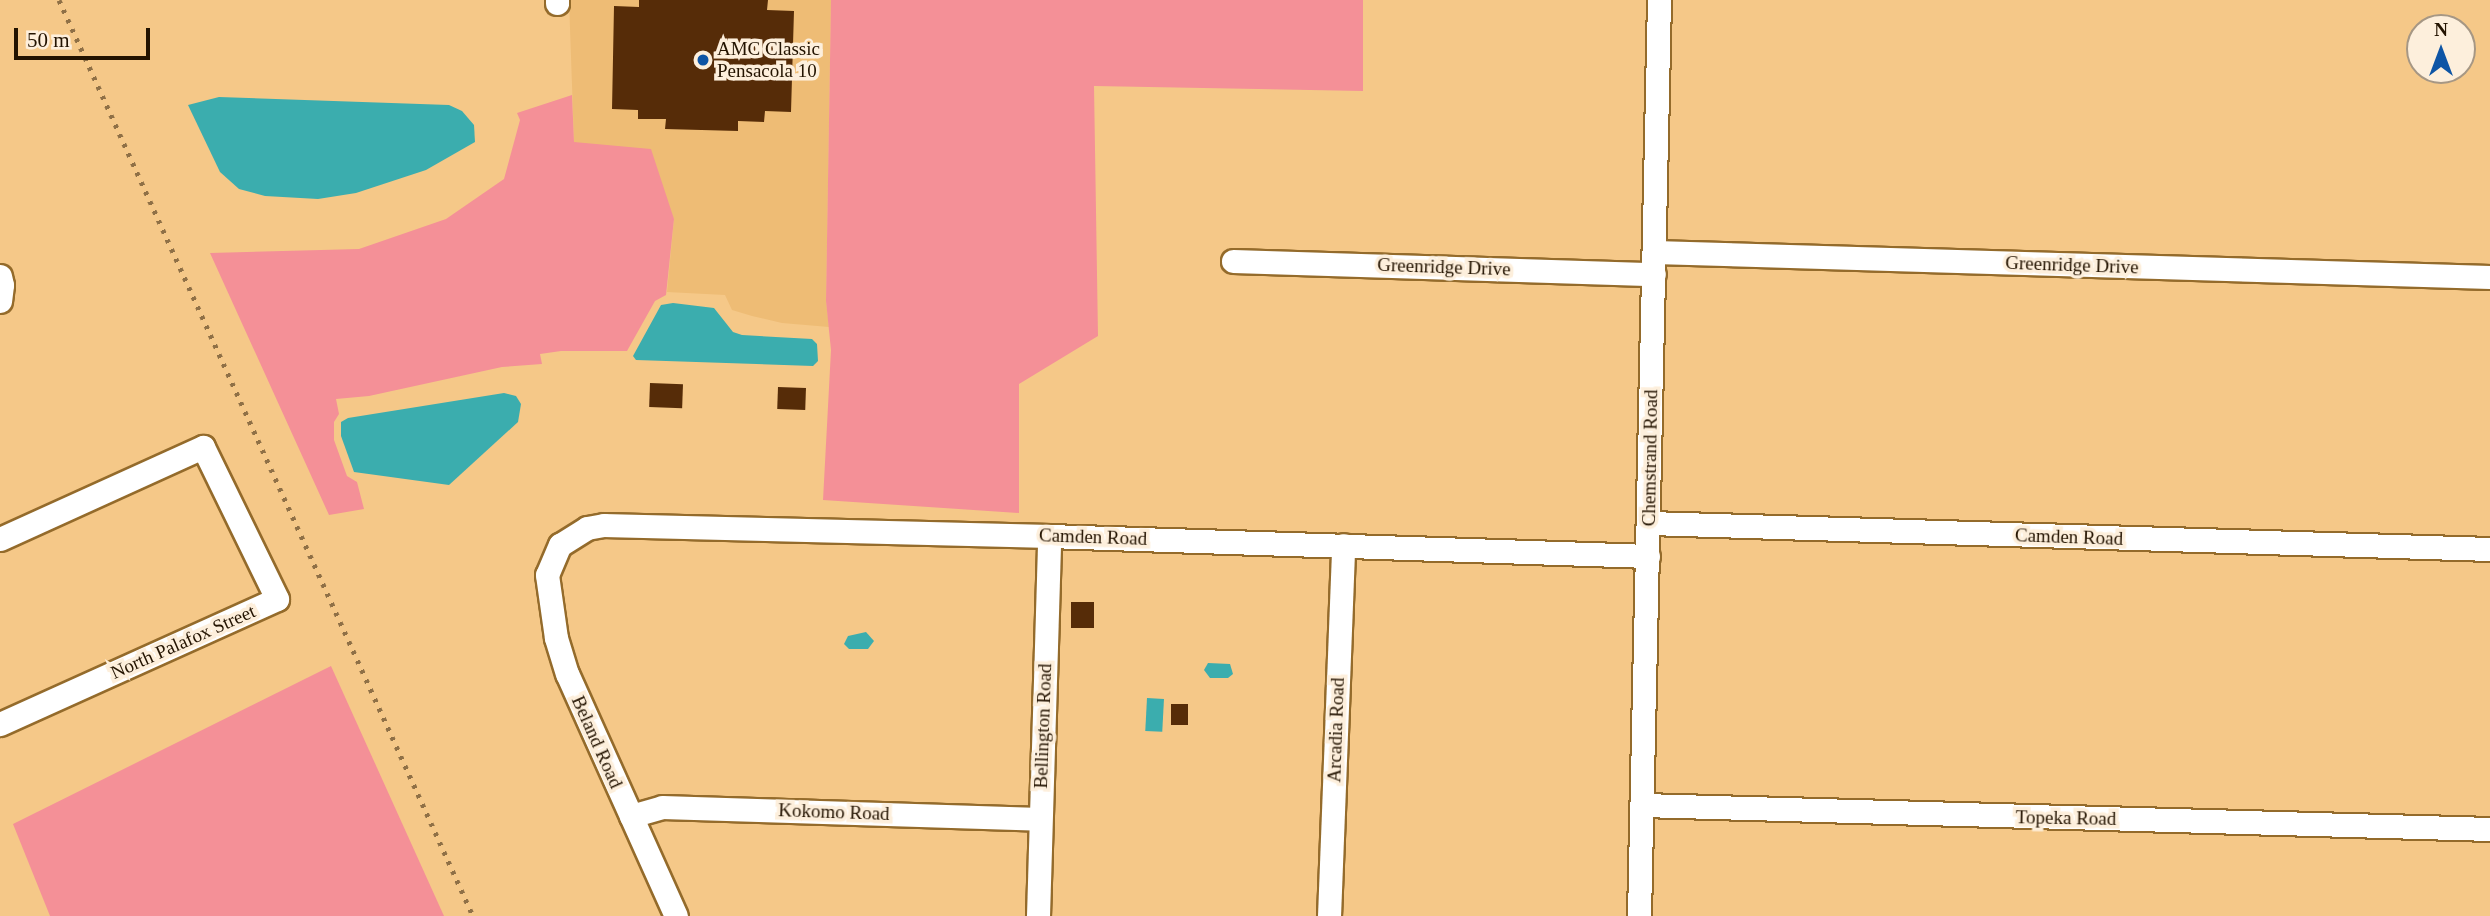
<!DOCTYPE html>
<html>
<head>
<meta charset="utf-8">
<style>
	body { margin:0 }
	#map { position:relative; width:2490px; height:916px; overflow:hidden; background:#f5c888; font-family:"Times New Roman",serif }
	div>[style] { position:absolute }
	.built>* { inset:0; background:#eebc75 }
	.green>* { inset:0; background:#f49097 }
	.water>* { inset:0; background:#3badae; transform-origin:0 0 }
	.building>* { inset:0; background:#562c08; transform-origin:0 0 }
	.roads { filter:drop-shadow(2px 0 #946b2b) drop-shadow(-2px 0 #946b2b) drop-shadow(0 2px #946b2b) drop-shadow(0 -2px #946b2b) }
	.minor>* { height:23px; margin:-11.5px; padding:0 11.5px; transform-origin:11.5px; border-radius:11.5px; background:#fff }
	.rail>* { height:5px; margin-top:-2.5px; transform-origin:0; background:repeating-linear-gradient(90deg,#8f7046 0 3.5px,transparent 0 10.5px) }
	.dots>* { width:19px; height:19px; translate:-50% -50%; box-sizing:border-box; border:4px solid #fdefdc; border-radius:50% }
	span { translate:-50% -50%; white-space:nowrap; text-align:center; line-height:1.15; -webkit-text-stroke:7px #fdefdc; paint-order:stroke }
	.poi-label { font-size:19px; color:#231300 }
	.left { translate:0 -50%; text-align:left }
	.street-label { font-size:19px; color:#231300 }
	.north { position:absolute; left:2406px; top:14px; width:70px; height:70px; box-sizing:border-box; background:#fdefdc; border:2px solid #a69784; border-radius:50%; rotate:0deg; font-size:19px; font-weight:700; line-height:28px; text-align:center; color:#231300 }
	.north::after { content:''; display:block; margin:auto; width:24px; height:32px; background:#0e55a5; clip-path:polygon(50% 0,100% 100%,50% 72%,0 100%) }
	.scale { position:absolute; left:14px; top:28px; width:136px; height:32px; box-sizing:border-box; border:4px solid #231300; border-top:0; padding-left:9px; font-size:21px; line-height:24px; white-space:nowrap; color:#231300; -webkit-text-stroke:5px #fdefdc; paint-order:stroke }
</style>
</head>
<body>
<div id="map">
	<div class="built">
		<div style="clip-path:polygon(569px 0,831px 0,826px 301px,829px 327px,782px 323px,752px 316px,732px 310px,725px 295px,667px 292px,674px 219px,574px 142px)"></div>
	</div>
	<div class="green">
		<div style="clip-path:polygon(831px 0,1363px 0,1363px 91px,1094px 86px,1098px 336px,1019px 384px,1019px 513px,823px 500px,831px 350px,826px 301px)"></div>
		<div style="clip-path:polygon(572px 95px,574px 142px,651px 149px,674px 219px,666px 295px,655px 301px,627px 351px,561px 351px,540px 354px,542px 364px,502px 367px,369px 396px,336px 399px,339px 414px,334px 422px,334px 440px,347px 476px,357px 482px,364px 509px,329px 515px,210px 253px,359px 249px,446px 219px,504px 179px,520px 120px,517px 113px)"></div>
		<div style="clip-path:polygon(331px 666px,444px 916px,50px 916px,13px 824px)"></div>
	</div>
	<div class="water">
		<div style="clip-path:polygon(219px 97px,449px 105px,462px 111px,474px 125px,475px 142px,426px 170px,356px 193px,318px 199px,265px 196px,239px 189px,220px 172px,188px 105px)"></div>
		<div style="clip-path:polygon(673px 303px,714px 308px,733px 332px,742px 335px,812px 339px,817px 344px,818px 361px,813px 366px,636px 360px,633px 356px,661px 305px)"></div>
		<div style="clip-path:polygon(504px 393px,516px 396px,521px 404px,518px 422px,449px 485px,354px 472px,341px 436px,341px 422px,348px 418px)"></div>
		<div style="clip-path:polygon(866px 632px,874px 641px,868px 649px,849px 649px,844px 644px,848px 636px)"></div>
		<div style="clip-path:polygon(1208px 663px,1230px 664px,1233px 674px,1228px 678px,1210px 678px,1204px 670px)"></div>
		<div style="left:1147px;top:698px;width:17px;height:33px;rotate:3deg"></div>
	</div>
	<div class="building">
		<div style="clip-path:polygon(639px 0,768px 0,767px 10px,794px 11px,791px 112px,765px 111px,764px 122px,738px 121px,738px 131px,665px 129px,666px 119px,638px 119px,638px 110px,612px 109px,614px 6px,639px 7px)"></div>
		<div style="left:650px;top:383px;width:33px;height:24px;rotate:2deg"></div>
		<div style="left:778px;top:387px;width:28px;height:22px;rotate:2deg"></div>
		<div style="left:1071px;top:602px;width:23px;height:26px"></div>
		<div style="left:1171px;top:704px;width:17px;height:21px"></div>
	</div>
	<div class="roads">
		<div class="minor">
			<div style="left:557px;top:3px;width:3px;rotate:-90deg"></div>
			<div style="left:1654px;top:252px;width:836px;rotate:1.71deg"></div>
			<div style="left:1233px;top:261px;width:421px;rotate:1.8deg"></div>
			<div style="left:0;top:276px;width:9px;rotate:77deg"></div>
			<div style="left:2px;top:285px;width:16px;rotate:97deg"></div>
			<div style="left:1649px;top:523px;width:841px;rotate:1.77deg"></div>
			<div style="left:0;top:539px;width:223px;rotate:-24.4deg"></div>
			<div style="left:203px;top:447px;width:169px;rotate:64deg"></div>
			<div style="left:277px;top:599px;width:304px;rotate:155.7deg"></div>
			<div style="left:1642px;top:805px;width:848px;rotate:1.62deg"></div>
			<div style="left:631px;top:816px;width:32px;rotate:-16deg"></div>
			<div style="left:662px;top:807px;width:378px;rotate:1.8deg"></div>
			<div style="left:676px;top:916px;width:265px;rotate:-114.2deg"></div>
			<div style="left:567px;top:674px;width:38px;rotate:-107deg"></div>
			<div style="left:556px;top:638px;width:64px;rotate:-98.1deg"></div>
			<div style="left:547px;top:575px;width:33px;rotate:-67deg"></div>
			<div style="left:560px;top:545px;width:32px;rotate:-32deg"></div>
			<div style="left:587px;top:528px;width:17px;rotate:-10deg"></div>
			<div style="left:604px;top:525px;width:445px;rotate:1.4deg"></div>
			<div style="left:1049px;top:536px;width:599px;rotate:1.91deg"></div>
			<div style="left:1038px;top:916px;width:380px;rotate:-88.3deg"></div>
			<div style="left:1329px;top:916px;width:371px;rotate:-87.8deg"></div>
			<div style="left:1639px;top:916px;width:916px;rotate:-88.75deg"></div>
		</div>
	</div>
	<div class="rail">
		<div style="left:59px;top:0;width:1005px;rotate:65.68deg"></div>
	</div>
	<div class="dots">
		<div style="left:703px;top:60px;background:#0e55a5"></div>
	</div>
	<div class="poi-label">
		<span class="left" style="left:717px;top:60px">AMC Classic<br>Pensacola 10</span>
	</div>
	<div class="street-label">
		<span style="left:2072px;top:265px;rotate:2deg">Greenridge Drive</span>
		<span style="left:1444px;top:267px;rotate:2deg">Greenridge Drive</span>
		<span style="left:1650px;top:458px;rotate:-89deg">Chemstrand Road</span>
		<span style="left:1093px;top:537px;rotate:2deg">Camden Road</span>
		<span style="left:2069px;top:537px;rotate:2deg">Camden Road</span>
		<span style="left:183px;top:642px;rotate:-24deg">North Palafox Street</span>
		<span style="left:1043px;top:726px;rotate:-88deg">Bellington Road</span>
		<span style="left:1336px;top:730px;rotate:-88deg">Arcadia Road</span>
		<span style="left:597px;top:742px;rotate:66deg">Beland Road</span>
		<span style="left:834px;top:812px;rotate:2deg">Kokomo Road</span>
		<span style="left:2066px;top:818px;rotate:1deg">Topeka Road</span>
	</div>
	<div class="north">N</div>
	<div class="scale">50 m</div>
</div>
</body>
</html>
